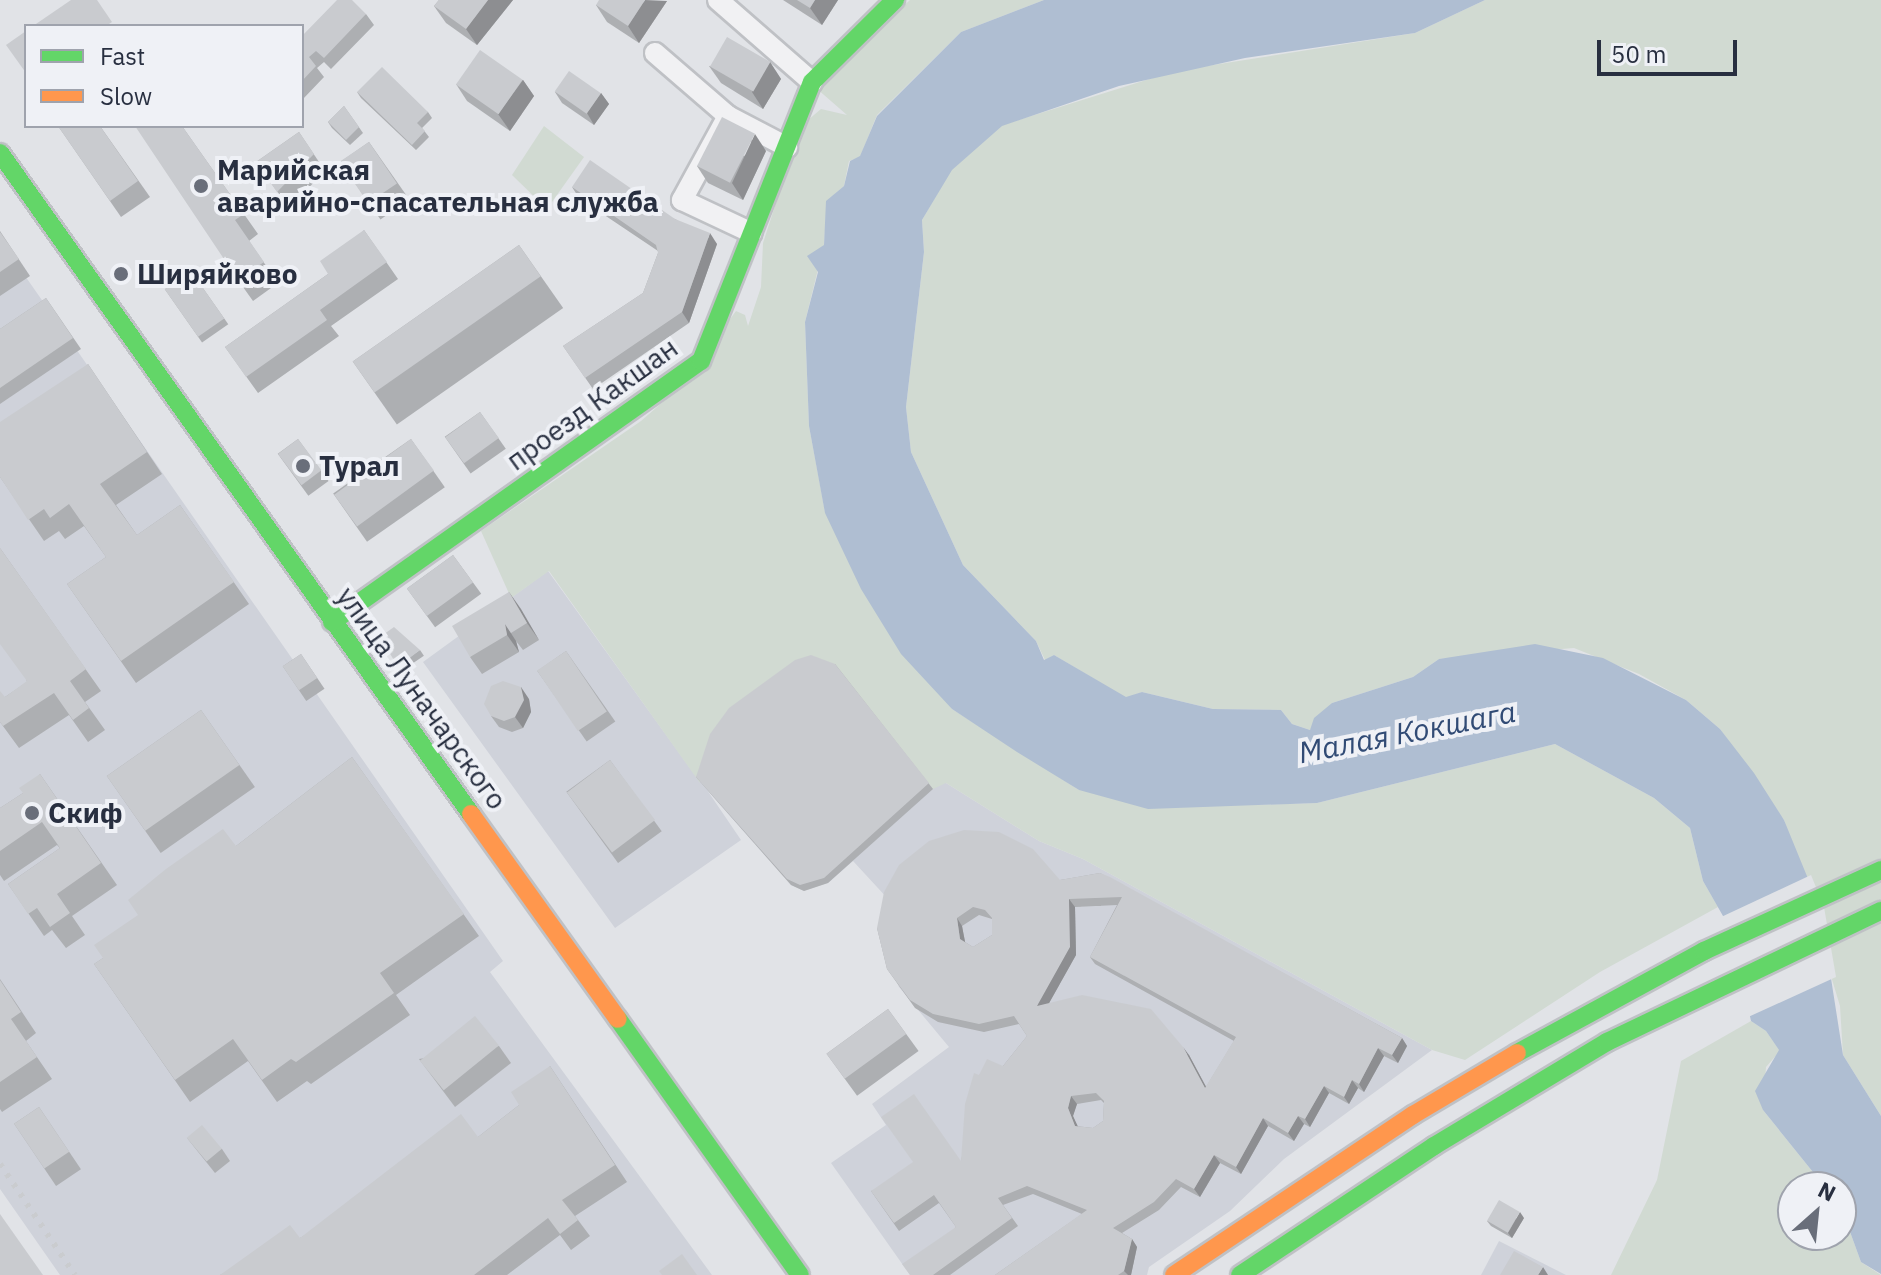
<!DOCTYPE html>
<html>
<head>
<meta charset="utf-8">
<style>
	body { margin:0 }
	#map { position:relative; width:1881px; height:1275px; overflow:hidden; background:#e1e3e7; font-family:"IBM Plex Sans",sans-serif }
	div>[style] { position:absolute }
	.built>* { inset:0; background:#cfd2da }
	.green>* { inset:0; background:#d1dad2 }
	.water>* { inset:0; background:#afbed2 }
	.pier>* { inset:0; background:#e1e3e7 }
	.roads { filter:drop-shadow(2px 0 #bfc1c5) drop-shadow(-2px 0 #bfc1c5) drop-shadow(0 2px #bfc1c5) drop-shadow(0 -2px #bfc1c5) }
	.street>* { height:20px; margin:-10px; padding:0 10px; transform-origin:10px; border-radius:10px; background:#f1f1f3 }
	.fast>* { height:18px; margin:-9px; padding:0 9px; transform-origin:9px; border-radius:9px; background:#63d668 }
	.slow>* { height:18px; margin:-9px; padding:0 9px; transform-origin:9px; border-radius:9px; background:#ff974d }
	.rail>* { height:6px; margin-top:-3px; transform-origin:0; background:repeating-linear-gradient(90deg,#cacccf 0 4px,transparent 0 12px) }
	.wall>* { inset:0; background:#adafb2; transform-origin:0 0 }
	.shaded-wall>* { inset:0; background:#8d8e91 }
	.building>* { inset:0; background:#c9cbcf; transform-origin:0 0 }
	.dots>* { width:22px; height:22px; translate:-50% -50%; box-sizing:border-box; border:4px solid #eff1f6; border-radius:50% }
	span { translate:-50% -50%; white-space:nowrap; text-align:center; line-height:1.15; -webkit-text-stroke:8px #eff1f6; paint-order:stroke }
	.poi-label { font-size:28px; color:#282f40; font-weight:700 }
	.left { translate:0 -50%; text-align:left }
	.street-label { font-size:28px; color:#282f40 }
	.water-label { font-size:30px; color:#314b75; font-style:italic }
	.legend { position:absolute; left:24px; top:24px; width:280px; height:104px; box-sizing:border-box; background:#eff1f6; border:2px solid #9fa3ad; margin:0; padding:10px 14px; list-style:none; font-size:24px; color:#282f40 }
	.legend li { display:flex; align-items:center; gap:16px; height:40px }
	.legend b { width:40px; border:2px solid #9fa3ad }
	.north { position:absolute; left:1777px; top:1171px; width:80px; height:80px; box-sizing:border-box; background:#eff1f6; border:2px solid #9fa3ad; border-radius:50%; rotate:27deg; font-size:22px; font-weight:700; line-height:32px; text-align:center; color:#282f40 }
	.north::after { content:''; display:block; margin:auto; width:28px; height:36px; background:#696e7a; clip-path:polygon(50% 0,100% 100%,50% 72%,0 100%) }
	.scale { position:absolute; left:1597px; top:40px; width:140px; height:36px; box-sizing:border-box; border:4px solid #282f40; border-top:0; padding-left:10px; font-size:24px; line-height:28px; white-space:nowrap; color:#282f40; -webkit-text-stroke:6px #eff1f6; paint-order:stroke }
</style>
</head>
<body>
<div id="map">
	<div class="built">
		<div style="clip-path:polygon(0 240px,503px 961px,490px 972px,712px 1275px,60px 1275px,0 1189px)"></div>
		<div style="clip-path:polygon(548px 571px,700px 782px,946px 783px,1039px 841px,1083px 859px,1432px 1050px,1284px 1159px,1230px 1211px,1149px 1267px,1147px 1275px,910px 1275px,831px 1163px,886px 1125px,872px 1104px,949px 1047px,899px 987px,888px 964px,889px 900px,853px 861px,828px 883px,804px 891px,791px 885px,707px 790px,741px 840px,615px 928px,423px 662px)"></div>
		<div style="clip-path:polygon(1499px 1241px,1566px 1275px,1481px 1275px)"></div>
	</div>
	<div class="green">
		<div style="clip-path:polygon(910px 0,1044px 0,961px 32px,877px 115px,860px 157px,849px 161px,844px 186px,827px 201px,824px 245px,805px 322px,809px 426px,825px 512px,952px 709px,1079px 790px,1249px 805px,1317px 803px,1555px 744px,1654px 798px,1690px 828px,1703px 881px,1718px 907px,1600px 972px,1465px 1060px,1432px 1050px,1083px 859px,1039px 841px,946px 783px,933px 789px,838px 669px,706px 759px,700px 783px,549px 571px,511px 598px,481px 531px,641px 421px,712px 359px,722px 330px,736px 311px,745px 315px,748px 326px,761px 287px,763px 243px,801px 126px,821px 109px,847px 115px,816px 88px)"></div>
		<div style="clip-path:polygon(1485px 0,1881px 0,1881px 1116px,1843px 1055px,1840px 1006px,1784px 820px,1720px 729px,1686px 700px,1639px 674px,1574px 648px,1439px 659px,1413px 677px,1332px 703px,1310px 730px,1292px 724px,1281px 710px,1213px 709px,1142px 692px,1126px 698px,1054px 655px,1045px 660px,1036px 641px,963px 565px,911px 452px,906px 407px,924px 252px,922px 220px,951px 170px,1002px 125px,1175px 71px,1415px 33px)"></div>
		<div style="clip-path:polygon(544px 126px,584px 157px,547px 209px,512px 175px)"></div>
		<div style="clip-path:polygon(1751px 1021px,1766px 1031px,1780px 1051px,1766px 1067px,1763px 1110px,1825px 1187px,1793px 1187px,1793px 1235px,1841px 1235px,1841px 1207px,1861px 1262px,1881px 1275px,1611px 1275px,1657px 1180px,1681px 1061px)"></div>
	</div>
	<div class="water">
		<div style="clip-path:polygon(1044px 0,1485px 0,1415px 33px,1245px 58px,1119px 86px,1002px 126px,952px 170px,922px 220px,924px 252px,906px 407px,911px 452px,963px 565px,1036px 641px,1044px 660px,1054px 655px,1126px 697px,1142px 692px,1213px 709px,1281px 710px,1292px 724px,1310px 730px,1314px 718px,1332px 703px,1413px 677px,1439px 659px,1535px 644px,1603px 658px,1686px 700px,1720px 729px,1754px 773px,1784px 820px,1820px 908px,1843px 1055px,1881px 1116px,1881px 1274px,1861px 1262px,1841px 1207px,1841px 1187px,1825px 1187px,1763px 1110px,1755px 1091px,1779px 1050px,1766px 1031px,1751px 1021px,1731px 930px,1703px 881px,1690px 828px,1654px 798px,1555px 744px,1317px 803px,1148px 809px,1079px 790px,1017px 752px,952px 709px,901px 654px,861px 589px,825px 513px,809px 426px,805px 322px,818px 272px,807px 256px,824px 245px,826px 201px,844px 186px,850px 161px,860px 156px,877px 116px,961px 32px)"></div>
	</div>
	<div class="pier">
		<div style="clip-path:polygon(1811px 875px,1824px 907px,1836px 977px,1746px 1018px,1719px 918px)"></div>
	</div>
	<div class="roads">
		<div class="street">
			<div style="left:718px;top:0;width:125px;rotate:41.1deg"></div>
			<div style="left:655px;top:53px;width:96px;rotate:40.8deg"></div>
			<div style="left:728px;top:116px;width:67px;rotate:27.7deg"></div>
			<div style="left:728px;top:116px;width:96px;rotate:118.7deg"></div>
			<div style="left:682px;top:200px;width:77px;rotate:25.2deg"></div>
		</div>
		<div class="fast">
			<div style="left:0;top:153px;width:812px;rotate:54.53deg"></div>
			<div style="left:332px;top:622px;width:452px;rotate:-35.3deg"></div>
			<div style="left:701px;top:361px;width:300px;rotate:-68.3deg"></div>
			<div style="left:812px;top:82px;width:117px;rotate:-44.7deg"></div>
			<div style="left:618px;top:1019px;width:314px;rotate:54.6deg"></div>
			<div style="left:1517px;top:1053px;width:213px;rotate:-28.6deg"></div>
			<div style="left:1704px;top:951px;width:195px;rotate:-24.6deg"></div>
			<div style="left:1240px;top:1275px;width:233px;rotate:-33.6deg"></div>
			<div style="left:1434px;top:1146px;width:202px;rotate:-31deg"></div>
			<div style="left:1607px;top:1042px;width:304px;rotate:-25.6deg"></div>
		</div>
		<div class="slow">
			<div style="left:471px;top:814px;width:252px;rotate:54.4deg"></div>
			<div style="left:1174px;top:1275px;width:288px;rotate:-33.8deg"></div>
			<div style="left:1413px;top:1115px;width:121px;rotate:-30.8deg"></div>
		</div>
	</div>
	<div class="rail">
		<div style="left:0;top:1164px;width:134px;rotate:56deg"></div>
	</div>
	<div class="wall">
		<div style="clip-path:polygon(439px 0,513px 0,477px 45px,446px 23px,434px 6px)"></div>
		<div style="clip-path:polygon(783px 0,838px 0,822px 25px)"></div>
		<div style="clip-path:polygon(667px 1px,639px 43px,607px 22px,596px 5px)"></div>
		<div style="clip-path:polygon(366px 14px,374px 25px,331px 69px,324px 62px,317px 68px,324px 77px,303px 99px,302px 36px)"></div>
		<div style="clip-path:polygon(770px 62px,781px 79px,763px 109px,721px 83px,709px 66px)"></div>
		<div style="clip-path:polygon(523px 80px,534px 96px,510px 131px,467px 101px,456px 84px)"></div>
		<div style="clip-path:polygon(357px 92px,428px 112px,432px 118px,422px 128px,429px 137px,416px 150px,361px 98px)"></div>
		<div style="clip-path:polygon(555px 92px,601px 93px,609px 104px,594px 125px,562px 103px)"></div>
		<div style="clip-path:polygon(344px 106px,363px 133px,350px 145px,332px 128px,328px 122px)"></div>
		<div style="clip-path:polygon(58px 126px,100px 126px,150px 197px,121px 217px)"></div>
		<div style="clip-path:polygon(182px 126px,258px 234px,249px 241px,278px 283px,253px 301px,238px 280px)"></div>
		<div style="clip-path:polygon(299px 132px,325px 171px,289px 208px,256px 162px)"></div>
		<div style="left:369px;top:142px;width:70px;height:35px;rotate:55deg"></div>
		<div style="clip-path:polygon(766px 151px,743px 200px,708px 183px,697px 166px)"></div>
		<div style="clip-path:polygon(572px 187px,675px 219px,717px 244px,689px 323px,593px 389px,563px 346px,643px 293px,658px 253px,658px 251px,579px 198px)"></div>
		<div style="clip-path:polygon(364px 230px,398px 279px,331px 326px,339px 336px,258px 393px,225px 347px,328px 274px)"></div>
		<div style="clip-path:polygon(0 231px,30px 276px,0 296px)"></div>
		<div style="left:519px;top:245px;width:77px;height:203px;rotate:55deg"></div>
		<div style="left:191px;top:271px;width:65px;height:32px;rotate:55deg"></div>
		<div style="clip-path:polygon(46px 298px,81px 349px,0 404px,0 329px)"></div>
		<div style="clip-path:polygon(88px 364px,162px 474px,116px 505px,137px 535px,180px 505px,249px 604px,136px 683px,67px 584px,106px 557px,84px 526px,65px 539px,59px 531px,44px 541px,0 477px)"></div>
		<div style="left:480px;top:412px;width:45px;height:43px;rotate:55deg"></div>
		<div style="left:298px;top:439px;width:52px;height:25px;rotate:54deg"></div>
		<div style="left:411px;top:439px;width:59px;height:95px;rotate:55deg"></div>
		<div style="clip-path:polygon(0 548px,101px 691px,85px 702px,105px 730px,88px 742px,69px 715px,19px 748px,0 722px,5px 697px,27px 682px)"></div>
		<div style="left:453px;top:555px;width:48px;height:57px;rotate:54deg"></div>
		<div style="clip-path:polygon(509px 592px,539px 640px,523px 650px,516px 641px,519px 652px,482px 674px,470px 657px)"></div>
		<div style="left:420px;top:650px;width:7px;height:28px;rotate:56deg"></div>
		<div style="left:566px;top:651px;width:86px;height:35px;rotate:55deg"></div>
		<div style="left:301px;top:654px;width:42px;height:22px;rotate:56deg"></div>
		<div style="clip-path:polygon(835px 664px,933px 789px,828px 883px,804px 891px,791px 885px,696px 777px)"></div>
		<div style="clip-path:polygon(529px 699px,531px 712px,523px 728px,512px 732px,499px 727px,491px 716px)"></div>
		<div style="left:201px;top:710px;width:94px;height:115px;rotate:55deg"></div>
		<div style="clip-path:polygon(352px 757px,479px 936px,396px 995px,410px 1015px,311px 1084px,307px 1081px,277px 1102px,248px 1061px,190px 1102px,94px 964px,103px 958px,236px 846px)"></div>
		<div style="left:610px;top:760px;width:88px;height:54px;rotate:54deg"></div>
		<div style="clip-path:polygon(40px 774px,117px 885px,72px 916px,85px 935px,66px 948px,52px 930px,44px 936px,8px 884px,60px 848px,57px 845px,4px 881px,0 875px,0 808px,23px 793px)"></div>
		<div style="clip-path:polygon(evenodd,1100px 873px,1402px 1038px,1407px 1046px,1398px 1063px,1384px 1056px,1364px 1092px,1358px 1088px,1349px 1104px,1329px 1093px,1310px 1127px,1304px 1124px,1294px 1141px,1268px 1126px,1241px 1174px,1220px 1163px,1200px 1197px,1181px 1187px,1159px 1210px,1122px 1233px,1132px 1239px,1137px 1247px,1131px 1275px,995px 1275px,1082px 1214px,1033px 1194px,1003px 1205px,1018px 1226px,950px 1275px,910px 1275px,956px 1227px,939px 1203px,899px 1231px,871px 1191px,961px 1161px,979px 1075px,1003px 1066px,1027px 1036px,1019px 1024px,984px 1032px,938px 1022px,915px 1008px,887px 969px,877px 928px,1060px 880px,1100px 873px,1117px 905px,1090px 957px,1095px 964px,1234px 1041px,1206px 1087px,1189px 1055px,1049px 1003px,1076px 955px,1075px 907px,1117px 905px,1100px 873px,979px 915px,992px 919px,992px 935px,973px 947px,965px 942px,962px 926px,979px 915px,1100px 873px,1101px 1100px,1104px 1103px,1103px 1121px,1093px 1128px,1077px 1126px,1073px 1116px,1077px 1104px,1101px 1100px)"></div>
		<div style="clip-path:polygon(0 979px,36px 1033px,26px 1041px,52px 1079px,2px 1112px,0 1109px)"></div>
		<div style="left:888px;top:1009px;width:52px;height:76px;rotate:54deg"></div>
		<div style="clip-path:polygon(499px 1046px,511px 1063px,455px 1107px,419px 1059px)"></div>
		<div style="clip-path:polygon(550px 1066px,627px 1182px,575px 1216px,590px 1236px,571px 1250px,560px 1235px,507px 1275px,220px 1275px,300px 1238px,478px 1137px,519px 1105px)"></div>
		<div style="left:39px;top:1107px;width:75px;height:30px;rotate:56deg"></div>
		<div style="clip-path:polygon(187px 1138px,222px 1149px,230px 1161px,215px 1173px)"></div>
		<div style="clip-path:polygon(1524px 1218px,1512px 1238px,1491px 1226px,1487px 1221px)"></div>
	</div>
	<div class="shaded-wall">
		<div style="clip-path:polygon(488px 0,513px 0,477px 45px,466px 29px)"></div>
		<div style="clip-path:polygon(645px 0,667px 1px,639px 43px,628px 26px)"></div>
		<div style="clip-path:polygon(815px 0,838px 0,822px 25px,810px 8px)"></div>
		<div style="clip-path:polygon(770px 62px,781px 79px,763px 109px,752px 92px)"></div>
		<div style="clip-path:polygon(523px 80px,534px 96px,510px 131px,498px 114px)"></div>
		<div style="clip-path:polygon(601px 93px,609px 104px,594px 125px,587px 113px)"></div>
		<div style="clip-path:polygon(755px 134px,766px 151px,743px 200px,732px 183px)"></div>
		<div style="clip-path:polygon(710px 233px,717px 244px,689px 323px,682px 312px)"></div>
		<div style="clip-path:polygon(509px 592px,521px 609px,539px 640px,527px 623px)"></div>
		<div style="clip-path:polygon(505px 624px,516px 641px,519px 652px,507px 635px)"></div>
		<div style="clip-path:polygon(521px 687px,529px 699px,531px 712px,523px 728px,515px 717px)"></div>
		<div style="clip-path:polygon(1069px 899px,1075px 907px,1076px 955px,1043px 1014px,1037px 1006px)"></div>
		<div style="clip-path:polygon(957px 918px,962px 926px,966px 947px,960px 939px)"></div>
		<div style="clip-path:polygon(1402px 1038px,1407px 1046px,1398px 1063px,1392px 1055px)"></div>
		<div style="clip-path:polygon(1183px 1047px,1189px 1055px,1211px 1096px,1205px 1088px)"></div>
		<div style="clip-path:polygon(1378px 1048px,1384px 1056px,1364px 1092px,1359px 1084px)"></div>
		<div style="clip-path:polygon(1352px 1080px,1358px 1088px,1349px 1104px,1344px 1097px)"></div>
		<div style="clip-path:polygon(1324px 1086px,1329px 1093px,1310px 1127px,1305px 1119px)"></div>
		<div style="clip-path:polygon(1071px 1096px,1077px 1104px,1073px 1116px,1081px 1133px,1075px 1126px,1068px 1108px)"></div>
		<div style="clip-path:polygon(1298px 1116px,1304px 1124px,1294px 1141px,1288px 1133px)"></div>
		<div style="clip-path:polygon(1263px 1118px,1268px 1126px,1241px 1174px,1236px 1167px)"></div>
		<div style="clip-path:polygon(1214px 1155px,1220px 1163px,1200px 1197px,1194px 1189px)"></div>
		<div style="clip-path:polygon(1520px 1212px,1524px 1218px,1512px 1238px,1508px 1233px)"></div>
		<div style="clip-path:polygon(1132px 1239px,1137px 1247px,1131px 1275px,1128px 1275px,1124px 1271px)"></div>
		<div style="clip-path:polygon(1543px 1267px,1548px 1275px,1538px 1275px)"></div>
	</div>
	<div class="building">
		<div style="clip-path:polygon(71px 0,97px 0,112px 22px,106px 26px,33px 26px)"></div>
		<div style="clip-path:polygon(337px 0,352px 0,366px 14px,324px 58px,316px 51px,309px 57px,316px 66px,302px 81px,302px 36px)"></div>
		<div style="clip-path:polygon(439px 0,488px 0,466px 29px,434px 6px)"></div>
		<div style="clip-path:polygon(599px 0,645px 0,628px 26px,596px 5px)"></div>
		<div style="clip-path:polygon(797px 0,815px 0,810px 8px)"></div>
		<div style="clip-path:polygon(26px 31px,26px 73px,6px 45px)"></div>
		<div style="left:727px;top:37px;width:50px;height:34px;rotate:30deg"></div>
		<div style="left:480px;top:50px;width:52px;height:42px;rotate:35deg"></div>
		<div style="clip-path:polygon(382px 67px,428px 112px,417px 123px,425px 131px,412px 145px,357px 92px)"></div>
		<div style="left:569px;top:71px;width:39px;height:25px;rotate:35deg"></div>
		<div style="clip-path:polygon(344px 106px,359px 127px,346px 140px,328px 122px)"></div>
		<div style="left:722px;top:117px;width:37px;height:55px;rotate:27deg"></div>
		<div style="clip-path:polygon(58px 126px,100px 126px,138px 181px,110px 201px)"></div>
		<div style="clip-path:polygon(135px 126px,182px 126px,244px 214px,235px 220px,264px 262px,238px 280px)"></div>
		<div style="clip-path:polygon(299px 132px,314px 154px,277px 192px,256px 162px)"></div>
		<div style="left:369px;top:142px;width:50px;height:35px;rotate:56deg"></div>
		<div style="clip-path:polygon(590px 160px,675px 219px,710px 233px,682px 312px,585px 378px,563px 346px,643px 293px,658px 253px,656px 245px,572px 187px)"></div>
		<div style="clip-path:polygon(364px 230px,387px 262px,320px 310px,327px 320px,246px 377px,225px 347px,328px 274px,320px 261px)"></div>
		<div style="clip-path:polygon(0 232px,19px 259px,0 272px)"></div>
		<div style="left:519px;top:245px;width:38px;height:203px;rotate:55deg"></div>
		<div style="left:191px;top:271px;width:58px;height:32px;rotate:55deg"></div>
		<div style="clip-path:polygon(46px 298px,73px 338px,0 388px,0 329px)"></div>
		<div style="clip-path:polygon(88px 364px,147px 452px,100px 484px,137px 535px,180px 505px,234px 582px,121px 661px,67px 584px,106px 557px,69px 504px,50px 518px,44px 509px,28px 520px,0 477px,0 422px)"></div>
		<div style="left:480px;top:412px;width:32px;height:43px;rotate:54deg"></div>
		<div style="left:298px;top:439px;width:39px;height:25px;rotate:53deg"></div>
		<div style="left:411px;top:439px;width:39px;height:95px;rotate:54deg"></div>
		<div style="clip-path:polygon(0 548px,86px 669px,70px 681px,89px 708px,73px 720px,54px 693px,3px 726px,0 722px,0 691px,5px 697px,27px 681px,0 644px)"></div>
		<div style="left:453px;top:555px;width:34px;height:57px;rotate:54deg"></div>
		<div style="clip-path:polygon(509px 592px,527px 623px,511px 633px,505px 624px,507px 635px,470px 657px,452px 626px)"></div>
		<div style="clip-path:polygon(394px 627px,420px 650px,398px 667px,380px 637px)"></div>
		<div style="left:566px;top:651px;width:73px;height:35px;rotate:56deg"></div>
		<div style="left:301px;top:654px;width:29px;height:22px;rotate:56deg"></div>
		<div style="clip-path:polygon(811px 655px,835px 664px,929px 783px,824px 878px,800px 885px,787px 879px,696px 777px,710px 734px,729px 708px,795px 660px)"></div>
		<div style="clip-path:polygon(503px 681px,521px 687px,524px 700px,515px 717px,504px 721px,491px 716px,484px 704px,491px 686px)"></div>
		<div style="left:201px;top:710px;width:67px;height:115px;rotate:55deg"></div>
		<div style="clip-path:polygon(352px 757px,464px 914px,380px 973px,394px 993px,296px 1062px,291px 1059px,262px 1080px,233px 1039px,175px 1080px,94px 964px,103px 958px,94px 945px,138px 915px,128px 900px,166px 869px,223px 829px,236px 846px)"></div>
		<div style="left:610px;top:760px;width:75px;height:54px;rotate:53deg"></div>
		<div style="clip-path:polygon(40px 774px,101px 863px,57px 894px,70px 913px,50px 927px,37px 908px,28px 914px,8px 884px,60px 848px,42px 822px,0 851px,0 808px,23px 793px,19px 788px)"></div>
		<div style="clip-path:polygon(evenodd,964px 830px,999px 832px,1033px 849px,1060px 880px,1100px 873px,1110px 877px,1402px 1038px,1392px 1055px,1378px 1048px,1359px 1084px,1352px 1080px,1344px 1097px,1324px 1086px,1305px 1119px,1298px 1116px,1288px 1133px,1263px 1118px,1236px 1167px,1214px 1155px,1194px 1189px,1176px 1179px,1154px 1202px,1113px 1228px,1132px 1239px,1124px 1271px,1118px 1275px,995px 1275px,1087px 1210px,1027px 1186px,998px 1198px,1012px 1218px,933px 1275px,910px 1275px,902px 1264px,956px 1227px,934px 1195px,894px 1223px,871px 1191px,913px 1162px,881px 1117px,914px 1094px,961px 1161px,965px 1104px,974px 1073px,979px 1075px,987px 1059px,1003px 1066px,1027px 1036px,1014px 1016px,979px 1024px,933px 1014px,910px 1000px,887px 969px,877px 928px,884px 892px,899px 865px,929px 841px,964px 830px,1122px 897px,1090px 957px,1236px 1037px,1205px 1088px,1183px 1047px,1151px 1009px,1082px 995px,1037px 1006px,1070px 947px,1069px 899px,1122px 897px,964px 830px,973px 907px,985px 910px,992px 918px,992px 935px,973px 947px,960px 939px,957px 918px,973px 907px,964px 830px,1096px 1093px,1104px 1101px,1103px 1121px,1093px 1128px,1075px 1126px,1068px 1108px,1071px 1096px,1096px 1093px)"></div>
		<div style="clip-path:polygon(0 980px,21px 1012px,11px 1019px,37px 1057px,0 1082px)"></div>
		<div style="left:888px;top:1009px;width:31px;height:76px;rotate:54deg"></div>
		<div style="left:475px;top:1016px;width:38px;height:71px;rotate:51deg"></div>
		<div style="clip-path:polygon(550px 1066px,615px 1165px,562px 1200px,578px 1220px,560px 1234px,548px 1218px,474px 1275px,220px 1275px,290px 1225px,300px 1238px,461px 1114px,478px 1137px,519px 1105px,511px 1092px)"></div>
		<div style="left:39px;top:1107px;width:54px;height:30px;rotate:56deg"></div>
		<div style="left:202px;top:1125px;width:31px;height:20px;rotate:50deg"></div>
		<div style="left:1499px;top:1200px;width:24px;height:24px;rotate:30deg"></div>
		<div style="clip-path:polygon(0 1214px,43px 1275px,0 1275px)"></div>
		<div style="clip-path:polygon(1514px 1251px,1543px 1267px,1538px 1275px,1500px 1275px)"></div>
		<div style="clip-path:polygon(682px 1254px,697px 1275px,662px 1275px,659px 1271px)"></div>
	</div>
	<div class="dots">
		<div style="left:201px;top:186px;background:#696e7a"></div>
		<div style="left:121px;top:274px;background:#696e7a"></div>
		<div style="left:303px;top:466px;background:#696e7a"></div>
		<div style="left:32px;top:813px;background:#696e7a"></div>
	</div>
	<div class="poi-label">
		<span class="left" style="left:217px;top:186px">Марийская<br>аварийно-спасательная служба</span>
		<span class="left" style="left:137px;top:274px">Ширяйково</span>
		<span class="left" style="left:319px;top:466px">Турал</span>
		<span class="left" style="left:48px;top:813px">Скиф</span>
	</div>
	<div class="street-label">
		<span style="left:592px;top:404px;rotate:-36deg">проезд Какшан</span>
		<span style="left:422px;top:698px;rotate:54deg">улица Луначарского</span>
	</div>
	<div class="water-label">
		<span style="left:1407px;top:732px;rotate:-11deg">Малая Кокшага</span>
	</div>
	<ul class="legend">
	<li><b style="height:10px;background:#63d668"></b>Fast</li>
	<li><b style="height:10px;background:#ff974d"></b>Slow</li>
	</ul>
	<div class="north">N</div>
	<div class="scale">50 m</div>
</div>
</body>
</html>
